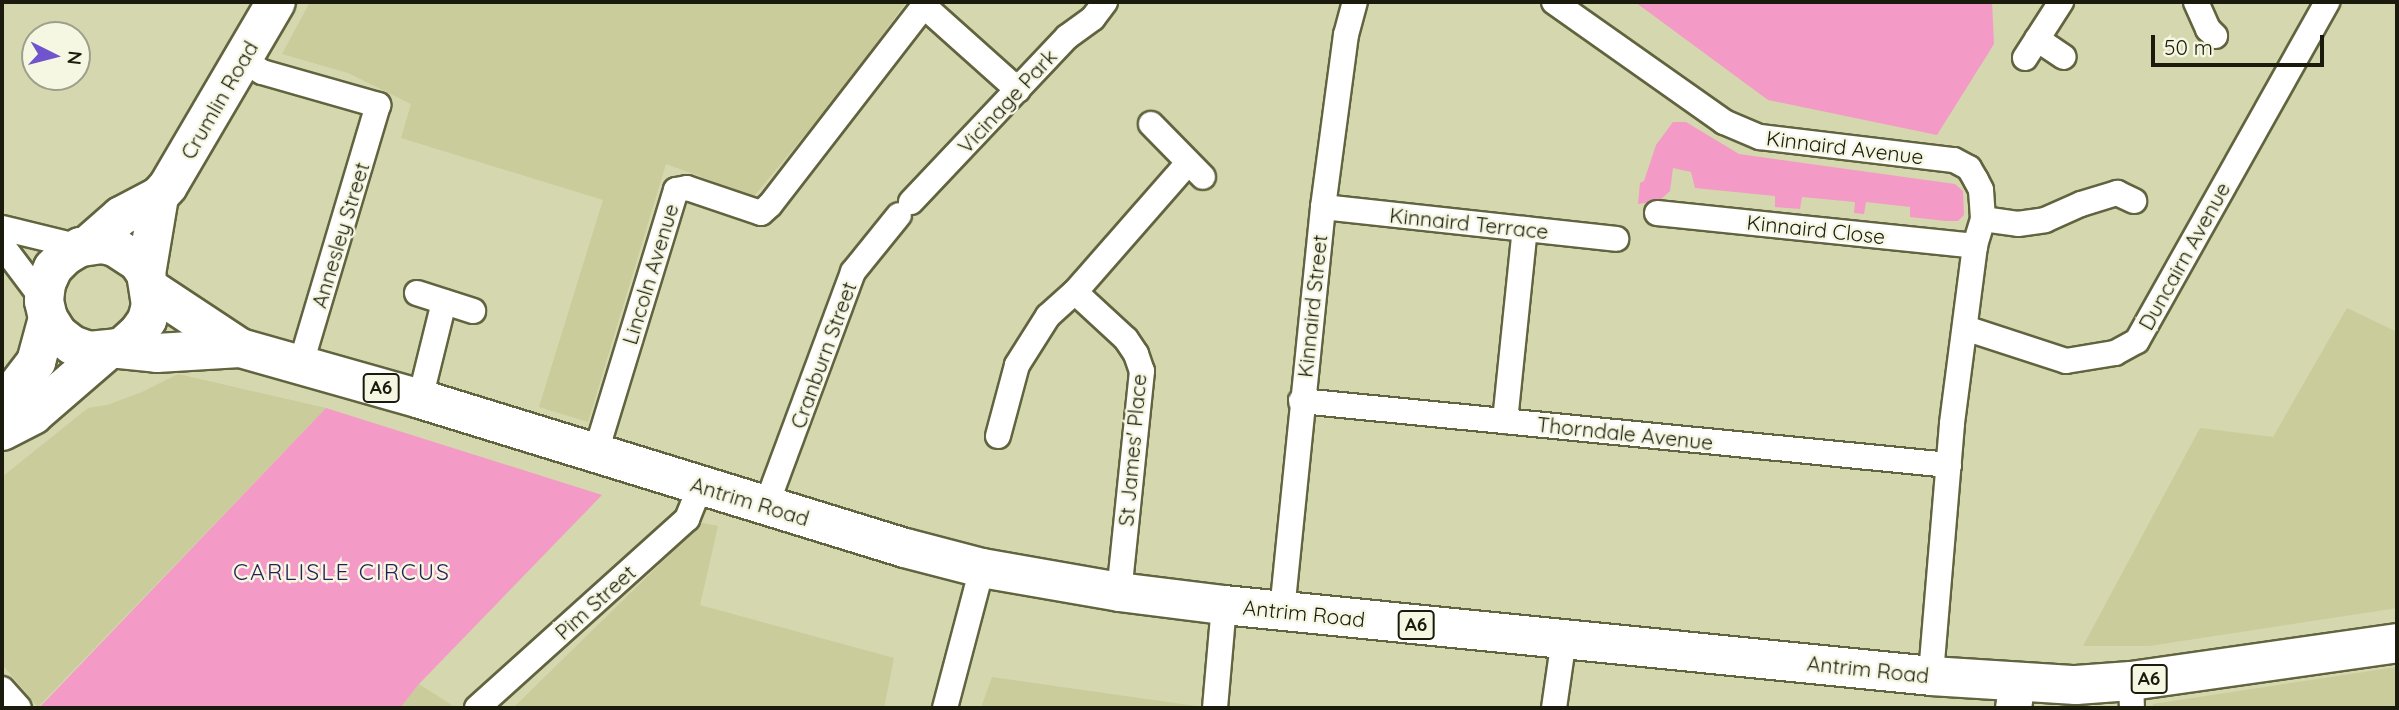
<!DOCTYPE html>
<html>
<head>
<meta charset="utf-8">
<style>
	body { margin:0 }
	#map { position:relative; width:2399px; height:710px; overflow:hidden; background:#d5d7ae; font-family:Quicksand,sans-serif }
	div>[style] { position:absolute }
	.built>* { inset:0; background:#cacc9b }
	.green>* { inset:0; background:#f49ac6 }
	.roads { filter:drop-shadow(2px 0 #62633f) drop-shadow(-2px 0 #62633f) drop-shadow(0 2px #62633f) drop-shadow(0 -2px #62633f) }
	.street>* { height:24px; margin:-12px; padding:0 12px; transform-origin:12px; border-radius:12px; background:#fff }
	.secondary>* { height:35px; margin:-17.5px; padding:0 17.5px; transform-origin:17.5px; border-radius:17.5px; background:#fff }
	.primary>* { height:38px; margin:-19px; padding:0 19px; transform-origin:19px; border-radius:19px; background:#fff }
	span { translate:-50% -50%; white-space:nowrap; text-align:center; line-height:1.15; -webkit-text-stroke:5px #f5f7e2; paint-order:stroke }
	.shield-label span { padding:2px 5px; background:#f5f7e2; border:2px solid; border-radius:5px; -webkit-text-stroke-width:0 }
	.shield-label { font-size:19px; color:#1a1b0c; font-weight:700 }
	.street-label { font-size:21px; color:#1a1b0c }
	.neighbourhood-label { font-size:23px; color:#2c1d58; letter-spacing:2px }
	.frame { position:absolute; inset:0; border:4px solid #1a1b0c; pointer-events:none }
	.north { position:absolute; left:21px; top:21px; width:70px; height:70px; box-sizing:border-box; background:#f5f7e2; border:2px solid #9d9f8c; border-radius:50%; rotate:96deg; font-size:19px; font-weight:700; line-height:28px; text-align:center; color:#1a1b0c }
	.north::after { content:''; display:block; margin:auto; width:24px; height:32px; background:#7054cd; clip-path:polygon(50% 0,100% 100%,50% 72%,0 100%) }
	.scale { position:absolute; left:2151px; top:35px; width:173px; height:32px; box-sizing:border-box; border:4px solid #1a1b0c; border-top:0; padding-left:9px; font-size:21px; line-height:24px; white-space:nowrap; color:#1a1b0c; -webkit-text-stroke:5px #f5f7e2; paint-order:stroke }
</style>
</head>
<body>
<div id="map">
	<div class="built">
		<div style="clip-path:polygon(310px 2px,906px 2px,839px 94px,754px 196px,666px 164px,588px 422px,539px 407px,603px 200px,401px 138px,411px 104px,348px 73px,282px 54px)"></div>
		<div style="clip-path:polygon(2347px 308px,2397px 332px,2397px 608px,2149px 646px,2083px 646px,2200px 428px,2273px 437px)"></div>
		<div style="clip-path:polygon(178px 374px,326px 408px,38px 707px,2px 664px,2px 477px,88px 408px,107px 405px,142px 392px)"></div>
		<div style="clip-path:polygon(702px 523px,718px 526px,700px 605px,894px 658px,884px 708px,513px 708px)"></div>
		<div style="clip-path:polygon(2397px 667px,2397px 708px,2153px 708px,2153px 704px)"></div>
		<div style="clip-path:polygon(992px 677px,1203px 707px,1203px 708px,981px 708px)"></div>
		<div style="clip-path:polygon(419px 684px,456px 708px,400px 708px)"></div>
	</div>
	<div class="green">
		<div style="clip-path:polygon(1635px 2px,1992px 2px,1994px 44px,1937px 135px,1768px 100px)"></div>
		<div style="clip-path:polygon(1673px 122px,1686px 122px,1739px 154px,1955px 184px,1963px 191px,1964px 215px,1958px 221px,1946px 221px,1910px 217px,1910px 207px,1866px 202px,1864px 214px,1854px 213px,1855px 202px,1802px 197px,1800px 209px,1775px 207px,1775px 196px,1695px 188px,1691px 172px,1673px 168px,1670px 191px,1659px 201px,1638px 204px,1640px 183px,1644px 181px,1656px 145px)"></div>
		<div style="clip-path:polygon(326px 408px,602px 495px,419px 684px,400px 708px,39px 708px)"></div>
	</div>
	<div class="roads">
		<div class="street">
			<div style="left:1554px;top:2px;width:208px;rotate:35.2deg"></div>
			<div style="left:1724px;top:122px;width:39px;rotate:23deg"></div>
			<div style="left:1760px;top:137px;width:195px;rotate:6.8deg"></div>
			<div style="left:1954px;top:160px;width:17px;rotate:28deg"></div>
			<div style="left:1969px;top:168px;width:14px;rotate:60deg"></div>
			<div style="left:1976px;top:180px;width:11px;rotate:63deg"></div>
			<div style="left:1981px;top:190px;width:29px;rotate:86deg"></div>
			<div style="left:1983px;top:219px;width:28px;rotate:107deg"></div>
			<div style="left:1975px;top:246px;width:179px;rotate:97.4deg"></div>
			<div style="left:1952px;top:424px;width:253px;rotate:94.8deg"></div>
			<div style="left:2196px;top:2px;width:30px;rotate:66deg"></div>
			<div style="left:2208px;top:29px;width:10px;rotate:45deg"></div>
			<div style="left:2037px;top:39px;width:32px;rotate:34deg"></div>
			<div style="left:2025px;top:58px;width:67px;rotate:-57.3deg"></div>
			<div style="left:242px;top:59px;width:24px;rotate:33deg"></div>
			<div style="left:262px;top:72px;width:121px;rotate:15.9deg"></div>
			<div style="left:378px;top:105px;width:270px;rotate:106.6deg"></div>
			<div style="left:1151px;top:124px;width:74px;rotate:45.5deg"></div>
			<div style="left:911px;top:202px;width:227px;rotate:-46.6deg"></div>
			<div style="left:1067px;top:37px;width:32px;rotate:-36deg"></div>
			<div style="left:1093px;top:18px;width:20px;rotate:-53deg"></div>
			<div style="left:1323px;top:207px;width:295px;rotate:6.2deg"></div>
			<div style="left:1657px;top:213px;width:320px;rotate:5.9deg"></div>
			<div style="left:1983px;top:219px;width:35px;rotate:8deg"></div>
			<div style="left:2018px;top:224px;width:27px;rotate:-8deg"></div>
			<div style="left:2045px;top:220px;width:39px;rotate:-24deg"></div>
			<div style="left:2081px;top:204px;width:38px;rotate:-17deg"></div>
			<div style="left:2117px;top:193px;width:19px;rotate:25deg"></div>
			<div style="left:2px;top:228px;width:80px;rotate:13.7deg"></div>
			<div style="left:2px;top:245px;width:70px;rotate:53.1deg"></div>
			<div style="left:1075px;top:292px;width:69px;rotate:42.7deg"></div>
			<div style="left:1126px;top:339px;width:18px;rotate:56deg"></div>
			<div style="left:1136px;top:354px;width:18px;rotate:71deg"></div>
			<div style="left:1142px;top:371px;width:222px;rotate:95.9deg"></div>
			<div style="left:417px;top:293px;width:59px;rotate:17.8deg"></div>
			<div style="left:1965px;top:328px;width:106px;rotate:18.1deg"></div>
			<div style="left:2066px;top:361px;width:50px;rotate:-9.3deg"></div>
			<div style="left:2115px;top:353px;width:25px;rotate:-29deg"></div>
			<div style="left:2137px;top:341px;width:389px;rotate:-60.7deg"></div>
			<div style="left:420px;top:399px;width:100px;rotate:-76.1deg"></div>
			<div style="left:1301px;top:401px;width:651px;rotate:5.64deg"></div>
			<div style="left:1505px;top:421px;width:193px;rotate:-84.1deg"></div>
			<div style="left:998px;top:436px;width:73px;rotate:-75deg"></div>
			<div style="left:1017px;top:365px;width:58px;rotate:-57.7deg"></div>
			<div style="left:1048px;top:316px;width:36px;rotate:-42deg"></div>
			<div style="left:1075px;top:292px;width:171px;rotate:-48.8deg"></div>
			<div style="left:595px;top:455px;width:277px;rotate:-73deg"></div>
			<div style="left:676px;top:190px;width:11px;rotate:-10deg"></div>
			<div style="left:687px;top:188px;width:78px;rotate:18.7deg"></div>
			<div style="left:761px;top:213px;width:12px;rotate:-42deg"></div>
			<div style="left:770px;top:205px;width:252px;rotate:-52.3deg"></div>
			<div style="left:924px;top:6px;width:126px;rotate:41.8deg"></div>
			<div style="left:766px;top:506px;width:250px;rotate:-69.6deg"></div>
			<div style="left:853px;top:272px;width:73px;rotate:-51.1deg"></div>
			<div style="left:1282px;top:611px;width:406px;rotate:-84.2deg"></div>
			<div style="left:1323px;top:207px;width:174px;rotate:-82.4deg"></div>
			<div style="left:1346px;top:35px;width:34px;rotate:-75deg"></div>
			<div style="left:2131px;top:681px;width:27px;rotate:88deg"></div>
			<div style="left:2px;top:689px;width:25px;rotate:48deg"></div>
			<div style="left:477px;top:708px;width:283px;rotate:-42deg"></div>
			<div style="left:687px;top:519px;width:35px;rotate:-68deg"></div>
			<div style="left:945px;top:708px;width:145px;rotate:-75.2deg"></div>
			<div style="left:1215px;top:708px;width:103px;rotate:-85deg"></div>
			<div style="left:1554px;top:708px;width:70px;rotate:-81.8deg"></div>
		</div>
		<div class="secondary">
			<div style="left:2013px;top:708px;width:27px;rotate:-82deg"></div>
		</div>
		<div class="primary">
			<div style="left:88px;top:245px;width:44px;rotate:-41.3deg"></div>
			<div style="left:121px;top:216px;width:43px;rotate:-27.8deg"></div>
			<div style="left:159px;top:196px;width:13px;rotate:-48deg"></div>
			<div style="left:168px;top:186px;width:213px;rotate:-59.6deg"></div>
			<div style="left:146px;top:274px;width:79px;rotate:-80.5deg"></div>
			<div style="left:151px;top:289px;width:107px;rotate:33.5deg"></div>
			<div style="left:120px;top:349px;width:24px;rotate:-42deg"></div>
			<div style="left:138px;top:333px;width:16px;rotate:-55deg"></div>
			<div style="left:147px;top:320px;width:16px;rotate:-75deg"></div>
			<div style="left:151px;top:305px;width:31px;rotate:-99deg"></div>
			<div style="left:146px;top:274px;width:14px;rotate:-124deg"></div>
			<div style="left:138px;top:262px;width:27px;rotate:-147deg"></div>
			<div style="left:115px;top:247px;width:13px;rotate:-167deg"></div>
			<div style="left:102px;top:244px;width:22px;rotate:172deg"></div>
			<div style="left:80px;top:247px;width:17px;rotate:149deg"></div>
			<div style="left:65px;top:256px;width:17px;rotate:135deg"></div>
			<div style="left:53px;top:268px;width:17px;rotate:114deg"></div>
			<div style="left:46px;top:284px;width:17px;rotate:97deg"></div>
			<div style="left:44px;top:301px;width:17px;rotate:77deg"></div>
			<div style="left:48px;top:318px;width:19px;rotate:58deg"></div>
			<div style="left:58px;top:334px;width:18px;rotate:38deg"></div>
			<div style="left:72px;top:345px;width:18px;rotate:19deg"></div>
			<div style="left:89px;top:351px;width:28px;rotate:-6deg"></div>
			<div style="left:117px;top:348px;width:3px;rotate:18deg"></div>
			<div style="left:120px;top:349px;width:37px;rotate:6deg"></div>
			<div style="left:157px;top:353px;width:83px;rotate:-3.4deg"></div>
			<div style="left:240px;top:348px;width:187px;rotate:15.8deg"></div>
			<div style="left:420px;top:399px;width:507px;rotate:17.08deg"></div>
			<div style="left:905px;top:548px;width:80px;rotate:14.6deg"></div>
			<div style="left:982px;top:568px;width:139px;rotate:9.9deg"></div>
			<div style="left:1119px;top:592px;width:106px;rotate:7.1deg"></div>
			<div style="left:1224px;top:605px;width:711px;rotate:5.73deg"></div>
			<div style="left:1931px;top:676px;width:145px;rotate:3.6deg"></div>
			<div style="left:2076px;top:685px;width:55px;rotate:-4.2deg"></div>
			<div style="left:2131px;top:681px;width:269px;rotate:-8.1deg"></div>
			<div style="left:2px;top:406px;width:56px;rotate:-52.3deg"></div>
			<div style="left:36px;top:362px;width:46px;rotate:-74.7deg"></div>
			<div style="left:2px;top:431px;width:35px;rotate:-27deg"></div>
			<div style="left:33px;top:415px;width:98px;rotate:-40.9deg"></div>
		</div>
	</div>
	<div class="shield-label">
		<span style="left:381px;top:388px">A6</span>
		<span style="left:1416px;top:625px">A6</span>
		<span style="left:2149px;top:679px">A6</span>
	</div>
	<div class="street-label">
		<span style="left:219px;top:100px;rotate:-60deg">Crumlin Road</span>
		<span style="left:1007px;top:101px;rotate:-47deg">Vicinage Park</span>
		<span style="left:1845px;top:147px;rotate:7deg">Kinnaird Avenue</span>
		<span style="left:1469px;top:223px;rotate:6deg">Kinnaird Terrace</span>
		<span style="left:1816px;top:229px;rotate:6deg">Kinnaird Close</span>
		<span style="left:340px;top:235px;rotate:-73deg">Annesley Street</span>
		<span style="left:2184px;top:256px;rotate:-61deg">Duncairn Avenue</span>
		<span style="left:650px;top:274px;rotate:-73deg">Lincoln Avenue</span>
		<span style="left:1312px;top:306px;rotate:-84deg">Kinnaird Street</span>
		<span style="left:823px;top:355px;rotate:-70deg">Cranburn Street</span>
		<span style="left:1625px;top:433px;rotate:6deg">Thorndale Avenue</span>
		<span style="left:1132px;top:450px;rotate:-85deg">St James' Place</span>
		<span style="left:750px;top:501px;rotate:17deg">Antrim Road</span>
		<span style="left:595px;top:602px;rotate:-42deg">Pim Street</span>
		<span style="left:1304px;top:613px;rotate:6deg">Antrim Road</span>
		<span style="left:1868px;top:669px;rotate:6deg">Antrim Road</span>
	</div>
	<div class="neighbourhood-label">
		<span style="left:342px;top:572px">CARLISLE CIRCUS</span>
	</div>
	<div class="frame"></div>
	<div class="north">N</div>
	<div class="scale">50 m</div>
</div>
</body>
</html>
